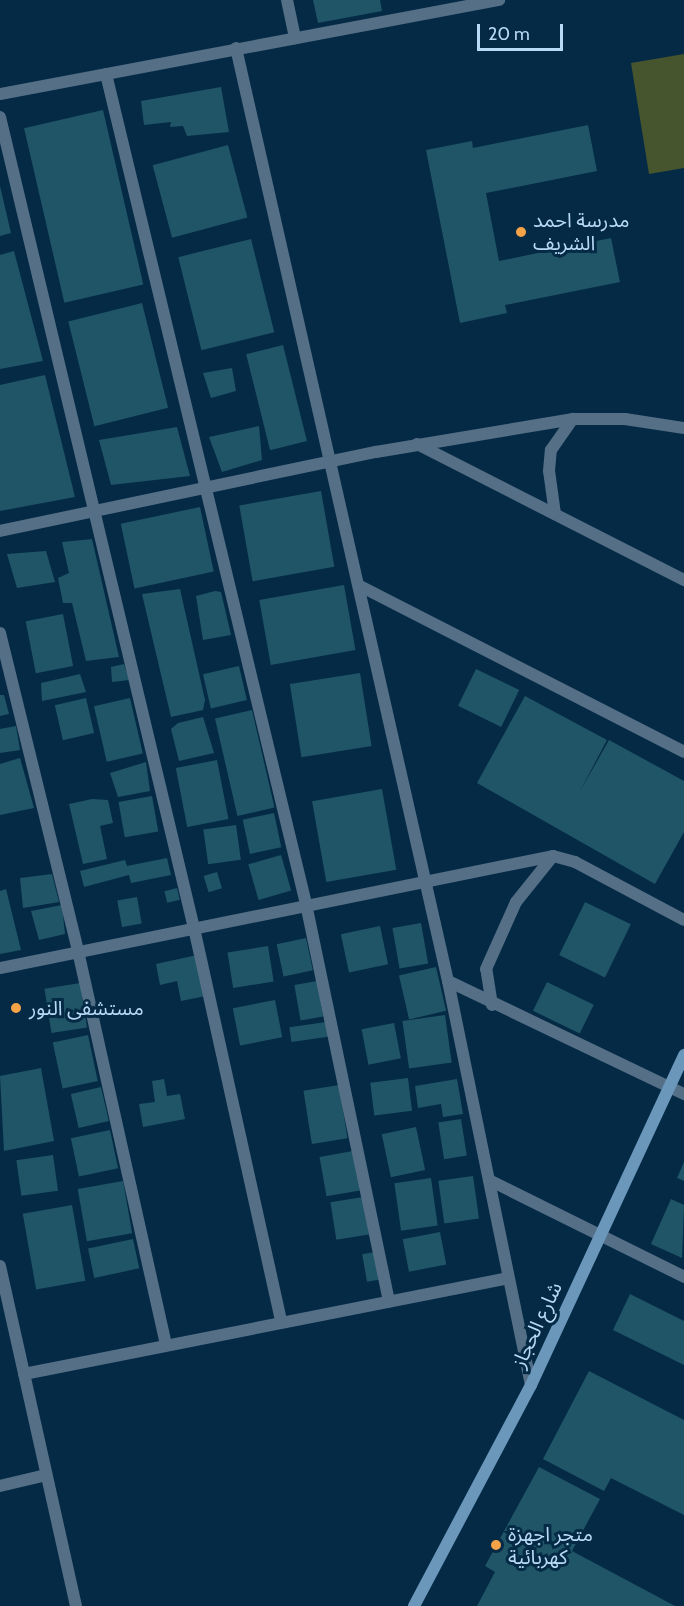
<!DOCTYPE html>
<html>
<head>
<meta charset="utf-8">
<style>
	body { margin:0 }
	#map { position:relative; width:684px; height:1606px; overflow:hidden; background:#052a45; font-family:Cabin,"Noto Sans Arabic",sans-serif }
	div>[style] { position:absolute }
	.green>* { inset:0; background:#47552e }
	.building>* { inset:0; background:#1f5567; transform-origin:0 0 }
	.minor>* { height:12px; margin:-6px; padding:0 6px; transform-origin:6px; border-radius:6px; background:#546f86 }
	.tertiary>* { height:12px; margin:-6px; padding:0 6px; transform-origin:6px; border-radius:6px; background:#546f86 }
	.secondary>* { height:12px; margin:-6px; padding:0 6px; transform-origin:6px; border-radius:6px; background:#6b97bb }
	.dots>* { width:16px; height:16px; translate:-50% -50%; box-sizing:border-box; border:3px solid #052a45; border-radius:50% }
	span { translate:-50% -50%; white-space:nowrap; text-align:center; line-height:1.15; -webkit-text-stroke:6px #052a45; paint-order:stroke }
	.poi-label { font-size:20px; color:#b9daf7 }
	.left { translate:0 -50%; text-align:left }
	.street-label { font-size:20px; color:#b9daf7 }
	.scale { position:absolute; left:477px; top:24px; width:86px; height:27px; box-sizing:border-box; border:3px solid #b9daf7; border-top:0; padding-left:8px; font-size:18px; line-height:21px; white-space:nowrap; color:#b9daf7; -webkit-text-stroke:4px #052a45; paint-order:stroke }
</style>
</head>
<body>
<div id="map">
	<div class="green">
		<div style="clip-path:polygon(684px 54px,684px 168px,649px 174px,631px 63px)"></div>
	</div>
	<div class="building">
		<div style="clip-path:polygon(313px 0,380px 0,382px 11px,318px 23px)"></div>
		<div style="clip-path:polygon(221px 87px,229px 132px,187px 136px,183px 126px,170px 127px,171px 122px,144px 125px,141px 101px)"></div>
		<div style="left:103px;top:110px;width:179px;height:81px;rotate:77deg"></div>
		<div style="clip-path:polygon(588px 125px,597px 171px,486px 193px,499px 261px,611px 238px,620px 282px,505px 305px,507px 313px,460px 323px,426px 150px,472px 141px,473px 148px)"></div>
		<div style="left:228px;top:145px;width:75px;height:78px;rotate:75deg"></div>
		<div style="clip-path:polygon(0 186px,11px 233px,0 236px)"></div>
		<div style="left:251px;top:239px;width:96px;height:75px;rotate:76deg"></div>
		<div style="clip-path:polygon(14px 251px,43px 361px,0 369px,0 255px)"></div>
		<div style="left:142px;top:303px;width:108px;height:76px;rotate:76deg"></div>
		<div style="left:283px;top:345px;width:99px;height:38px;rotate:76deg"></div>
		<div style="clip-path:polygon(232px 368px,236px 391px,211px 398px,203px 373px)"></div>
		<div style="clip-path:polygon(45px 375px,75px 497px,0 511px,0 385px)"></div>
		<div style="clip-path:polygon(259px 426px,262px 460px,222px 472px,209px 437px)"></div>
		<div style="clip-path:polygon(177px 427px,190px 476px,111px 485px,99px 440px)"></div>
		<div style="left:321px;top:491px;width:77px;height:83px;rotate:80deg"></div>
		<div style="left:200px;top:507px;width:66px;height:81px;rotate:78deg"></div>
		<div style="clip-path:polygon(92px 539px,119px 657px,86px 661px,72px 603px,63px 603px,58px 578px,69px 573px,62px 542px)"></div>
		<div style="clip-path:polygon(46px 551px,55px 582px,17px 588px,7px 554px)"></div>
		<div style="left:344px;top:585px;width:66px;height:86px;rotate:80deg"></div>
		<div style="clip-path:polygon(180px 589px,205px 700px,203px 710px,171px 717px,142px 594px)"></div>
		<div style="clip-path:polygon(215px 591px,221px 592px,231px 635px,203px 640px,196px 596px)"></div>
		<div style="left:63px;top:614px;width:53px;height:38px;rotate:79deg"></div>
		<div style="clip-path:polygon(124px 664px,129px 680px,112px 682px,111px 667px)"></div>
		<div style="left:239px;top:666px;width:35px;height:37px;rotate:77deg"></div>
		<div style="left:476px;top:669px;width:48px;height:41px;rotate:26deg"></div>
		<div style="left:360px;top:673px;width:74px;height:71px;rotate:81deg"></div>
		<div style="clip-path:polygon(80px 674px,86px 692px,42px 701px,41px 683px)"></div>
		<div style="clip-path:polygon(0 695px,4px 695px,9px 714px,0 716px)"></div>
		<div style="clip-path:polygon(525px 696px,607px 740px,579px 793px,609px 740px,684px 781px,684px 832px,655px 884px,477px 783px)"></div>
		<div style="left:86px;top:698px;width:36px;height:32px;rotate:77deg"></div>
		<div style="left:130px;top:698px;width:57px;height:37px;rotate:77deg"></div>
		<div style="left:252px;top:710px;width:100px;height:38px;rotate:77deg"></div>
		<div style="clip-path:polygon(203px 717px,214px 753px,179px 761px,171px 729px,178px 723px)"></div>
		<div style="clip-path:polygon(16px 726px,20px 750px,0 753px,0 729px)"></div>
		<div style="clip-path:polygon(20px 758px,34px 808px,0 815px,0 764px)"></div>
		<div style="left:217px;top:760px;width:60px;height:42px;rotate:79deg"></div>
		<div style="clip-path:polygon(146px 762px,150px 791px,118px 797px,110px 773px)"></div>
		<div style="left:382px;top:789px;width:82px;height:71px;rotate:80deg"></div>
		<div style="left:152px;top:796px;width:36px;height:34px;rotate:80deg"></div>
		<div style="clip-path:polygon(92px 799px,108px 800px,113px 823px,100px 826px,107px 859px,83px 864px,69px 804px)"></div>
		<div style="left:274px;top:813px;width:35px;height:32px;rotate:78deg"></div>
		<div style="left:236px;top:825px;width:35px;height:33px;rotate:82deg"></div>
		<div style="left:281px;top:855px;width:37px;height:34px;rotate:74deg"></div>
		<div style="clip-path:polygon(167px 858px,171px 875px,131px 883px,129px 875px,84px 887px,80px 871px,125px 860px,127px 866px)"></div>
		<div style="left:217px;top:872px;width:17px;height:14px;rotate:73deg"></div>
		<div style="clip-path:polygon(52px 874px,59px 902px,23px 908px,20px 878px)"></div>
		<div style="left:177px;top:888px;width:12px;height:13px;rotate:76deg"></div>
		<div style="clip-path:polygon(6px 889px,21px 950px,0 954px,0 891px)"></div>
		<div style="left:137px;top:897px;width:27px;height:20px;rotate:80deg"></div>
		<div style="left:585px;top:902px;width:51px;height:59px;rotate:26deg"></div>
		<div style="clip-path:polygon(62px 905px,65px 934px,39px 940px,31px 911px)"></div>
		<div style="left:421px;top:923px;width:41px;height:29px;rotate:80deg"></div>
		<div style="left:380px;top:926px;width:39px;height:40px;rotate:78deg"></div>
		<div style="left:306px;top:938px;width:33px;height:30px;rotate:78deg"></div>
		<div style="left:268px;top:946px;width:36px;height:41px;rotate:81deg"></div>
		<div style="clip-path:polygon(197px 955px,206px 996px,181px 1001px,177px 981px,160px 985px,156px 964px)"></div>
		<div style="left:436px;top:967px;width:45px;height:38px;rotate:77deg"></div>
		<div style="left:317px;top:981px;width:36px;height:23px;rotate:80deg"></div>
		<div style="left:547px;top:982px;width:52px;height:32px;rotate:26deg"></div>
		<div style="left:80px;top:983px;width:45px;height:36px;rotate:81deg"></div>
		<div style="left:275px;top:1000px;width:38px;height:43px;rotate:79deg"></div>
		<div style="left:445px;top:1015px;width:48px;height:43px;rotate:82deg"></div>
		<div style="left:326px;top:1022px;width:15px;height:37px;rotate:82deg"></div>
		<div style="left:394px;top:1023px;width:36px;height:33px;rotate:79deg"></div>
		<div style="left:88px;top:1035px;width:47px;height:36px;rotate:78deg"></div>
		<div style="clip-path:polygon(41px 1068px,54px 1141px,4px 1151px,0 1076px)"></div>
		<div style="left:408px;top:1078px;width:33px;height:38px;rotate:83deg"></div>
		<div style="clip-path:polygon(164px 1079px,167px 1096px,180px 1094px,185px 1119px,143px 1127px,139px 1104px,155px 1102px,152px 1081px)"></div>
		<div style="clip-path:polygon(457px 1079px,463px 1114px,443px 1117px,441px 1104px,418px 1108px,415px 1086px)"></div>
		<div style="left:339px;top:1085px;width:54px;height:36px;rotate:81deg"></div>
		<div style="left:101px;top:1087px;width:35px;height:31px;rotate:77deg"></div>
		<div style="left:461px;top:1119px;width:37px;height:23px;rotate:81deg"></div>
		<div style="left:416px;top:1127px;width:44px;height:35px;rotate:78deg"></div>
		<div style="left:110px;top:1130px;width:39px;height:40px;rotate:78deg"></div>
		<div style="left:353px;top:1151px;width:40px;height:34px;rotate:80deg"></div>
		<div style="left:53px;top:1155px;width:36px;height:37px;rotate:82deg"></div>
		<div style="clip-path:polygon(684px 1162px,684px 1181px,677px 1178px)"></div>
		<div style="left:473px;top:1176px;width:43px;height:35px;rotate:82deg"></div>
		<div style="left:431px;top:1178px;width:48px;height:37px;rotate:82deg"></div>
		<div style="left:123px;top:1181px;width:53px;height:46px;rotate:80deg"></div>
		<div style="left:363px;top:1197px;width:38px;height:33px;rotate:81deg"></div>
		<div style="clip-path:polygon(671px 1199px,684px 1205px,682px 1258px,651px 1244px)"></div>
		<div style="left:72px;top:1205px;width:77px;height:50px;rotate:80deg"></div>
		<div style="left:440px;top:1232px;width:33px;height:38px;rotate:79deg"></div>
		<div style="left:133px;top:1239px;width:30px;height:46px;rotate:78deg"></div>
		<div style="left:375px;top:1252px;width:28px;height:13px;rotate:80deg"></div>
		<div style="clip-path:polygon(630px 1294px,684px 1321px,684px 1365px,613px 1330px)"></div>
		<div style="clip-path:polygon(589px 1371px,684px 1420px,684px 1515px,611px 1478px,604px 1491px,543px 1459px)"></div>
		<div style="clip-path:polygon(539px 1467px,600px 1499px,572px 1551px,675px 1606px,477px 1606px,495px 1572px,485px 1566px)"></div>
	</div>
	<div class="minor">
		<div style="left:287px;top:0;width:39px;rotate:78deg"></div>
		<div style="left:236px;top:48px;width:957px;rotate:77.2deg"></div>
		<div style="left:448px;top:981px;width:412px;rotate:78.4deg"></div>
		<div style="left:106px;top:74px;width:854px;rotate:76.45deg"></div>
		<div style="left:306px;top:904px;width:406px;rotate:78.2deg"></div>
		<div style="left:0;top:94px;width:508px;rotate:-10.67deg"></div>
		<div style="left:0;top:117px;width:834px;rotate:76.55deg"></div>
		<div style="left:194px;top:928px;width:403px;rotate:77.5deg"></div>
		<div style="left:417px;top:444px;width:300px;rotate:27deg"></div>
		<div style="left:555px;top:514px;width:43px;rotate:-97.9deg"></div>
		<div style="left:549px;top:471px;width:21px;rotate:-85deg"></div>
		<div style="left:551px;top:450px;width:38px;rotate:-55deg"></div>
		<div style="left:0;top:531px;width:384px;rotate:-11.9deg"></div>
		<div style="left:376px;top:452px;width:200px;rotate:-9.5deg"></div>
		<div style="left:573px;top:419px;width:52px"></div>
		<div style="left:625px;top:419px;width:60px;rotate:8.7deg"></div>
		<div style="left:360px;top:586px;width:364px;rotate:27.1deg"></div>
		<div style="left:0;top:633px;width:327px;rotate:76.2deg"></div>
		<div style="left:78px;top:951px;width:404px;rotate:77.4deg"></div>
		<div style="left:0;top:968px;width:564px;rotate:-11.45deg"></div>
		<div style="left:553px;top:856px;width:23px;rotate:15deg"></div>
		<div style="left:575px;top:862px;width:123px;rotate:28deg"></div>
		<div style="left:448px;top:981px;width:262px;rotate:25.6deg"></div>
		<div style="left:492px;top:1005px;width:36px;rotate:-99deg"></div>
		<div style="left:486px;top:969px;width:73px;rotate:-65.9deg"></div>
		<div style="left:516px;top:902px;width:59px;rotate:-51.2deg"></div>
		<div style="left:489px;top:1180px;width:218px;rotate:26.4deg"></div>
		<div style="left:24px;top:1374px;width:493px;rotate:-11.2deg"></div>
		<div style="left:0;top:1486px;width:47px;rotate:-13.4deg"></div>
	</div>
	<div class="tertiary">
		<div style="left:0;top:1266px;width:348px;rotate:77.4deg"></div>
	</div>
	<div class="secondary">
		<div style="left:414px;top:1606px;width:250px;rotate:-62.1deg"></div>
		<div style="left:531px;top:1385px;width:364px;rotate:-65.1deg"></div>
	</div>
	<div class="dots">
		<div style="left:521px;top:232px;background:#f6a247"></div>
		<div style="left:16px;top:1008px;background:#f6a247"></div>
		<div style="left:496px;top:1545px;background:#f6a247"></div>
	</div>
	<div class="poi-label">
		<span class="left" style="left:533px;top:232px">مدرسة احمد<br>الشريف</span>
		<span class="left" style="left:29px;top:1008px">مستشفى النور</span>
		<span class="left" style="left:508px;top:1546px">متجر اجهزة<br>كهربائية</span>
	</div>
	<div class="street-label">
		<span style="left:537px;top:1325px;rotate:-65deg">شارع الحجاز</span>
	</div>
	<div class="scale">20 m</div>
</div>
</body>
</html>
